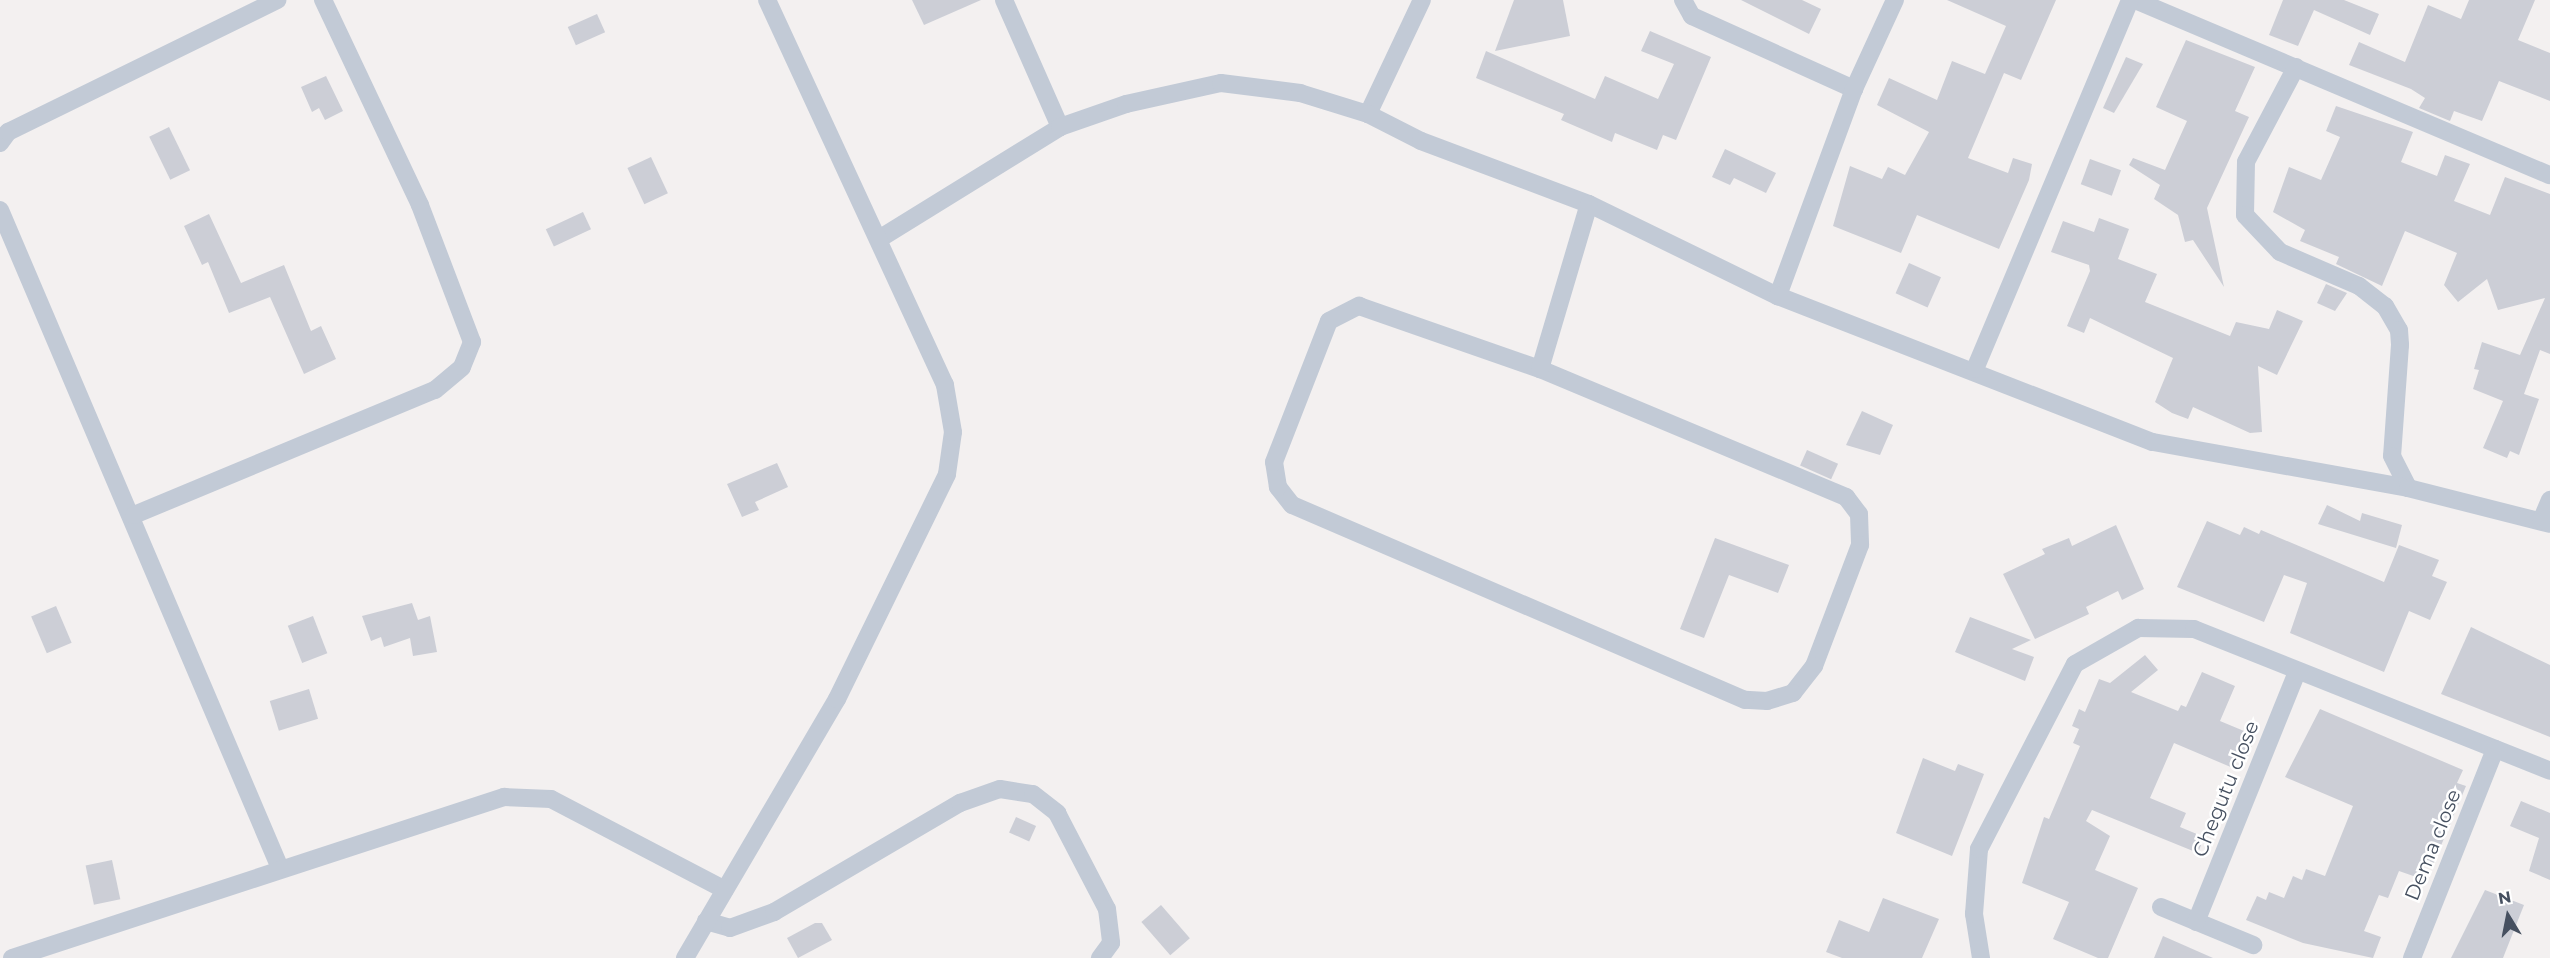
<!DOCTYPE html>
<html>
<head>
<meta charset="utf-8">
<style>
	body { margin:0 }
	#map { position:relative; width:2550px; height:958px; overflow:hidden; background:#f3f0f0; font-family:Montserrat,sans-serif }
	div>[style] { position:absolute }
	.building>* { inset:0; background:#ccced6; transform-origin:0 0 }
	.street>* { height:18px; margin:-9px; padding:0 9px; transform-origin:9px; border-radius:9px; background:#c2cad6 }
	span { translate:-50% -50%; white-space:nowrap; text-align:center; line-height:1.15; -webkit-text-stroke:5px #fff; paint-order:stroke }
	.street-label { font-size:20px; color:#465060 }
	.north { position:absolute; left:2478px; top:886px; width:60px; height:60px; -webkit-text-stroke:4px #fff; paint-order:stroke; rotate:350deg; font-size:16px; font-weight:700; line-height:24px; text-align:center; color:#465060 }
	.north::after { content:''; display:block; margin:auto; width:21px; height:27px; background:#465060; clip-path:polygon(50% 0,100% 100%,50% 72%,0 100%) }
</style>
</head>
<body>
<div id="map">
	<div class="building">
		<div style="clip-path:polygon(912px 0,981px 0,924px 25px)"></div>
		<div style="clip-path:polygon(1514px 0,1563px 0,1570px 36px,1495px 51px)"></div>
		<div style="clip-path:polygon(1741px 0,1802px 0,1821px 9px,1809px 34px)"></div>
		<div style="clip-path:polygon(1947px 0,2056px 0,2021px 80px,2004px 73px,1968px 158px,2008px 173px,2013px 158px,2032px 164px,2029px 180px,1999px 249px,1917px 215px,1901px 253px,1833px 226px,1850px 166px,1882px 179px,1888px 167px,1905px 175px,1929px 132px,1877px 105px,1889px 78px,1937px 100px,1952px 61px,1985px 74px,2006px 26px)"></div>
		<div style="clip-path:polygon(2283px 0,2344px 0,2379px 14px,2370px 35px,2314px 10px,2298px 46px,2269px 35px)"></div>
		<div style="clip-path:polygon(2469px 0,2535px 0,2518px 40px,2550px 53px,2550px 101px,2499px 81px,2482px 121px,2454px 111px,2450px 121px,2419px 108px,2425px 98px,2411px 89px,2349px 65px,2359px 42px,2405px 62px,2428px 5px,2461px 19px)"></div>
		<div style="left:597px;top:14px;width:20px;height:32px;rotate:66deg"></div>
		<div style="clip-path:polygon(1650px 31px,1711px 57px,1676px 140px,1663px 135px,1657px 150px,1615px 133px,1612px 142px,1561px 120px,1564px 114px,1476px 78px,1486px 51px,1595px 99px,1605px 76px,1658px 99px,1674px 64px,1641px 51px)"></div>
		<div style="clip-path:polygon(2186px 40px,2255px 67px,2235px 111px,2249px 117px,2207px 208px,2224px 287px,2193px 240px,2185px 242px,2178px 215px,2154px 199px,2160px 185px,2129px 165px,2133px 158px,2165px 170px,2178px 141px,2187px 121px,2156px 107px)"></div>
		<div style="clip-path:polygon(2126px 57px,2143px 64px,2114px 113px,2103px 108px)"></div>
		<div style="clip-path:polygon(326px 76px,343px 111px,325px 120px,319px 108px,312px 112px,301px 87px)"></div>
		<div style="clip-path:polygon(2336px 106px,2413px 132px,2401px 162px,2437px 176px,2445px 155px,2470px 164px,2454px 201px,2490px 215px,2505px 177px,2550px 194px,2550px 354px,2540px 350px,2524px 394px,2539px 399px,2519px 455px,2510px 451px,2507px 458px,2483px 448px,2503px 401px,2473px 389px,2479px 370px,2474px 369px,2482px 342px,2520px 355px,2545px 298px,2498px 310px,2487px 279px,2458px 302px,2444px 285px,2457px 253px,2405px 231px,2382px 286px,2336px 264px,2339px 257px,2300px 241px,2305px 230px,2273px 212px,2289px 167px,2321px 180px,2340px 137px,2326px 131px)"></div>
		<div style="left:169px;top:127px;width:48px;height:22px;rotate:64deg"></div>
		<div style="clip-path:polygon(1725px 149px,1776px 173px,1766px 193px,1734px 178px,1730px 185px,1712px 177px)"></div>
		<div style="left:651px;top:157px;width:40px;height:26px;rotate:65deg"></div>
		<div style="left:2090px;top:159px;width:33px;height:27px;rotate:20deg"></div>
		<div style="left:583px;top:212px;width:19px;height:41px;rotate:65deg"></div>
		<div style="clip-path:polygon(209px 214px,241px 283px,284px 265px,311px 331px,321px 326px,336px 359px,304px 374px,270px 297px,229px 313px,208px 262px,202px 265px,184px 226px)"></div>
		<div style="clip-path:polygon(2099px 218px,2129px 229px,2118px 259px,2157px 274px,2145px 302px,2230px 336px,2236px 322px,2269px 329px,2277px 310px,2303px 321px,2277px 375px,2258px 366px,2262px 432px,2250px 433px,2193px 407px,2188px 419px,2172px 413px,2155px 402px,2173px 358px,2090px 318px,2084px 333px,2067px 326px,2090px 271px,2089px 265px,2051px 252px,2063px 221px,2094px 232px)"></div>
		<div style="left:1909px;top:263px;width:35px;height:33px;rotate:24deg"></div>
		<div style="clip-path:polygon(2326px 284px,2347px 293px,2335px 311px,2317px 303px)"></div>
		<div style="clip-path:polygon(1862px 411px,1893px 425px,1880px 455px,1846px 445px)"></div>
		<div style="left:1807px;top:450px;width:34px;height:17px;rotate:24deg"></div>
		<div style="clip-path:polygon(777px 463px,788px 487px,755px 502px,759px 510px,742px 517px,727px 484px)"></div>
		<div style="clip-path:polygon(2327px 505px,2360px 521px,2362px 513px,2402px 525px,2396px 548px,2318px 524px)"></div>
		<div style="clip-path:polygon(2207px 521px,2240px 535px,2244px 527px,2259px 534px,2261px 530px,2384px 582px,2399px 545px,2439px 560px,2432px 576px,2447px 582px,2430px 620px,2409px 611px,2384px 672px,2290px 633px,2307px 583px,2284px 575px,2264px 622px,2177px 587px)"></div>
		<div style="clip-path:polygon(2116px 525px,2144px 589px,2122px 600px,2118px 591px,2086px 607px,2089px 614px,2035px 639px,2003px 574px,2045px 554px,2042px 549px,2069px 538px,2072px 546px)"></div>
		<div style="clip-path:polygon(1715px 538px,1789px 565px,1778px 593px,1729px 575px,1704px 638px,1680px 629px)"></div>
		<div style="clip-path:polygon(412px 603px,418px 620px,430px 616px,437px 652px,413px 656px,410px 638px,384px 647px,381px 637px,371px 641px,362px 616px)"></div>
		<div style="left:56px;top:606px;width:40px;height:27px;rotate:67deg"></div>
		<div style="left:313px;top:616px;width:40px;height:27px;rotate:69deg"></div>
		<div style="clip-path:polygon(1970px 617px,2031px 640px,2012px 649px,2034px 657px,2025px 681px,1955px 652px)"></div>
		<div style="clip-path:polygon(2471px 627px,2550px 665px,2550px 737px,2441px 694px)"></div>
		<div style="clip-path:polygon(2145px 655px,2158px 670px,2131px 692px,2178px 711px,2181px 705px,2186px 707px,2202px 672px,2235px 686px,2220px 721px,2256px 736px,2247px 757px,2239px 753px,2233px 768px,2174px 743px,2150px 798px,2186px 813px,2180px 827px,2204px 837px,2198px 853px,2092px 810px,2086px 821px,2110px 836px,2095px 870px,2138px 888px,2108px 958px,2098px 958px,2053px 939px,2069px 902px,2022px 883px,2044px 817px,2049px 819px,2080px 746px,2073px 743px,2079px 729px,2072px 726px,2079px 709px,2085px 712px,2099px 679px,2110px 683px)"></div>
		<div style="left:309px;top:689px;width:31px;height:41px;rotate:73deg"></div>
		<div style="clip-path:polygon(2320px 709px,2463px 770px,2457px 783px,2466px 786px,2432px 867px,2424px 864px,2419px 878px,2399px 871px,2388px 898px,2379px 895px,2364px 931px,2381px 937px,2373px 958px,2303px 943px,2246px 920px,2257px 896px,2266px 900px,2269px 892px,2284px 898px,2293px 876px,2302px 880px,2306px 869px,2325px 876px,2353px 806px,2285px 777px)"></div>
		<div style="clip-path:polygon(1923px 758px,1955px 771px,1958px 764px,1984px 774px,1952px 856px,1896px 833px)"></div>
		<div style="clip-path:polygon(2521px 801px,2550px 813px,2550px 880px,2529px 871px,2539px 838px,2510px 826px)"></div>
		<div style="left:1016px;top:817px;width:22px;height:17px;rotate:24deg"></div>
		<div style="left:112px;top:860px;width:40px;height:27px;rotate:78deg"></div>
		<div style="clip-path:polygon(2485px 890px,2524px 905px,2503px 958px,2451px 958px)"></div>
		<div style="clip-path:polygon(1883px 898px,1939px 919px,1922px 958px,1842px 958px,1826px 952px,1839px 920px,1869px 932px)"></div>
		<div style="left:1161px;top:905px;width:44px;height:26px;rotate:49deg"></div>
		<div style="clip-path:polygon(815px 923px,822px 923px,832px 940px,798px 958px,787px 938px)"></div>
		<div style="clip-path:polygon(2163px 936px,2213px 958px,2154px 958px)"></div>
	</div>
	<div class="street">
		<div style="left:1004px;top:0;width:139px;rotate:66.2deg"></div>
		<div style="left:1683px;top:0;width:18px;rotate:61deg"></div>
		<div style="left:1692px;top:16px;width:178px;rotate:24.3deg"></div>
		<div style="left:1854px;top:89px;width:221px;rotate:110.2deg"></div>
		<div style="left:2135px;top:0;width:450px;rotate:22.9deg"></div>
		<div style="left:2296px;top:67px;width:107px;rotate:117.8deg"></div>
		<div style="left:2246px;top:162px;width:53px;rotate:91.1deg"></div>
		<div style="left:2245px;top:215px;width:51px;rotate:46.6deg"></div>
		<div style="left:2280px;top:252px;width:86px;rotate:23.3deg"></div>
		<div style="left:2359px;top:286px;width:33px;rotate:38deg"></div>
		<div style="left:2385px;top:306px;width:28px;rotate:60deg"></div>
		<div style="left:2399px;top:330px;width:15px;rotate:86deg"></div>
		<div style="left:2400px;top:345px;width:111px;rotate:94.1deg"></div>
		<div style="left:2392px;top:456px;width:36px;rotate:63deg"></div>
		<div style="left:1854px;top:89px;width:98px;rotate:-65.3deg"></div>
		<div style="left:1368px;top:114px;width:126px;rotate:-64.7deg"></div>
		<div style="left:0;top:143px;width:14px;rotate:-54deg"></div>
		<div style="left:8px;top:132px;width:300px;rotate:-26.1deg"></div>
		<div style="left:0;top:210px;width:715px;rotate:66.95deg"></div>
		<div style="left:879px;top:239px;width:213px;rotate:-31.7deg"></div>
		<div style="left:1060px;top:127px;width:70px;rotate:-19.2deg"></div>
		<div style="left:1126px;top:104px;width:97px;rotate:-12.5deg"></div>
		<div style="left:1221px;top:83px;width:80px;rotate:7.2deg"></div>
		<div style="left:1300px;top:93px;width:71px;rotate:17.2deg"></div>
		<div style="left:1368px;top:114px;width:59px;rotate:27deg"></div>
		<div style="left:1421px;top:141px;width:179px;rotate:20.6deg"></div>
		<div style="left:1589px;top:204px;width:210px;rotate:26deg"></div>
		<div style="left:1778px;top:296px;width:402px;rotate:21.3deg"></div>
		<div style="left:2153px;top:442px;width:259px;rotate:10.2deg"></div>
		<div style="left:2408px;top:488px;width:146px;rotate:14.2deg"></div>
		<div style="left:1359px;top:306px;width:192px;rotate:19.2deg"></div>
		<div style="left:1540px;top:369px;width:332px;rotate:22.7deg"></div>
		<div style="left:1846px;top:497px;width:21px;rotate:53deg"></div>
		<div style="left:1859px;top:514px;width:31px;rotate:88deg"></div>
		<div style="left:1860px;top:545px;width:129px;rotate:110.8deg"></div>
		<div style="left:1814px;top:666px;width:34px;rotate:128deg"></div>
		<div style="left:1793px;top:693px;width:27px;rotate:163deg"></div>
		<div style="left:1767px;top:701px;width:22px;rotate:-177deg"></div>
		<div style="left:1745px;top:700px;width:493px;rotate:-156.7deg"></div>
		<div style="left:1292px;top:505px;width:23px;rotate:-128deg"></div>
		<div style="left:1278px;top:487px;width:25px;rotate:-99deg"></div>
		<div style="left:1274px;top:462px;width:151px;rotate:-68.7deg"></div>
		<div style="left:1329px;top:321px;width:34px;rotate:-27deg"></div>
		<div style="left:1540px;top:369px;width:172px;rotate:-73.5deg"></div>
		<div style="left:1975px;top:369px;width:400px;rotate:-67.2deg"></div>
		<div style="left:134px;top:515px;width:326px;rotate:-22.6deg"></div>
		<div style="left:435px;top:390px;width:35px;rotate:-40deg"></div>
		<div style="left:462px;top:367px;width:27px;rotate:-68deg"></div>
		<div style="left:472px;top:342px;width:147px;rotate:-110.8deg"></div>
		<div style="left:420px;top:205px;width:227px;rotate:-115.3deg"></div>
		<div style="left:2541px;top:521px;width:23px;rotate:-67deg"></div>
		<div style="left:2161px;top:907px;width:100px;rotate:22.4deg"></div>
		<div style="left:706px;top:921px;width:25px;rotate:16deg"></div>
		<div style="left:730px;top:928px;width:47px;rotate:-20deg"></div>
		<div style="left:774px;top:912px;width:216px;rotate:-30.4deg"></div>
		<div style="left:960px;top:803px;width:42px;rotate:-19.3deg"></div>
		<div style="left:1000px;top:789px;width:33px;rotate:9deg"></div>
		<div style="left:1033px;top:794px;width:31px;rotate:38deg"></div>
		<div style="left:1057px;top:813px;width:108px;rotate:62.5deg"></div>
		<div style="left:1107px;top:909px;width:34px;rotate:83deg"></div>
		<div style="left:1111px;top:943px;width:19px;rotate:126deg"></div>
		<div style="left:2196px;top:922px;width:270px;rotate:-68deg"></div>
		<div style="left:12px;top:958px;width:518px;rotate:-18.12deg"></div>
		<div style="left:504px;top:797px;width:47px;rotate:2.4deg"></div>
		<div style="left:551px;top:799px;width:196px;rotate:27.6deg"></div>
		<div style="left:685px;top:958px;width:300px;rotate:-59.6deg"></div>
		<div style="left:837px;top:699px;width:250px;rotate:-63.9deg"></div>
		<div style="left:947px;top:474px;width:42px;rotate:-81.9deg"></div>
		<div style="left:953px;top:432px;width:48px;rotate:-99.7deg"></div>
		<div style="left:945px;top:385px;width:424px;rotate:-114.8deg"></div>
		<div style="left:1981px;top:958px;width:45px;rotate:-99deg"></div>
		<div style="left:1974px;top:914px;width:65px;rotate:-85.6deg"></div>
		<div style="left:1979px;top:849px;width:208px;rotate:-62.6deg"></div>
		<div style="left:2075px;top:664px;width:73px;rotate:-29.7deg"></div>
		<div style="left:2138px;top:628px;width:56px;rotate:1deg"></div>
		<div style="left:2194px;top:629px;width:383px;rotate:21.7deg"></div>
		<div style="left:2412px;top:958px;width:225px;rotate:-68.3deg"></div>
	</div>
	<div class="street-label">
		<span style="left:2226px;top:789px;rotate:-68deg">Chegutu close</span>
		<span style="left:2433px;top:845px;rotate:-68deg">Dema close</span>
	</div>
	<div class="north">N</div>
</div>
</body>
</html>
